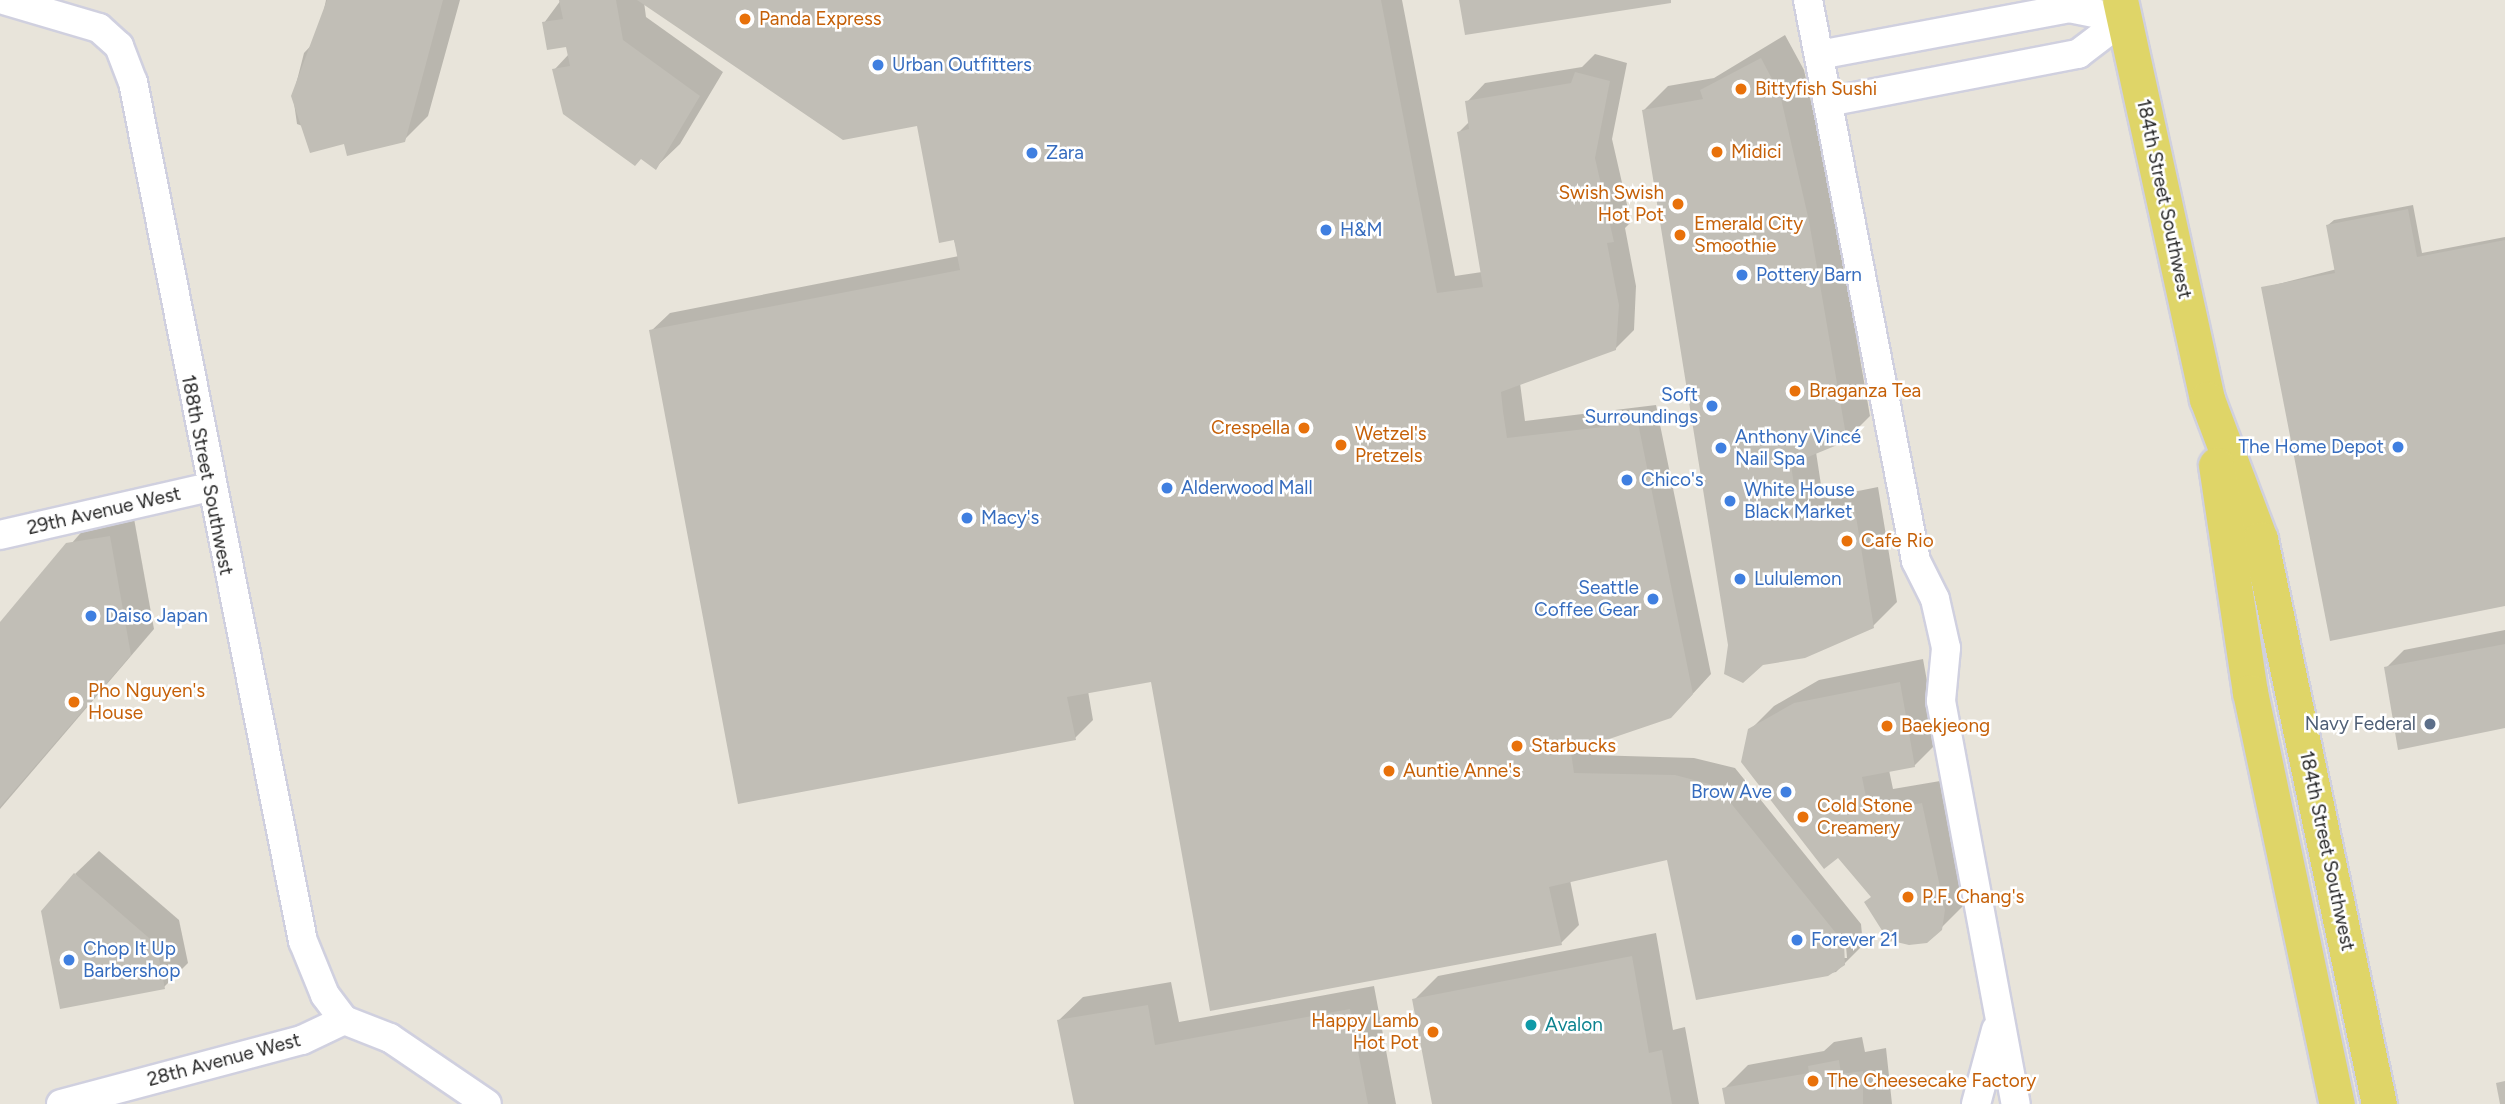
<!DOCTYPE html>
<html>
<head>
<meta charset="utf-8">
<style>
	body { margin:0 }
	#map { position:relative; width:2505px; height:1104px; overflow:hidden; background:#e8e4da; font-family:Figtree,sans-serif }
	div>[style] { position:absolute }
	.shadow>* { inset:0; background:#0003 }
	.building>* { inset:0; background:#c1beb6 }
	.roads { filter:drop-shadow(2px 0 #d0d0df) drop-shadow(-2px 0 #d0d0df) drop-shadow(0 2px #d0d0df) drop-shadow(0 -2px #d0d0df) }
	.minor>* { height:28px; margin:-14px; padding:0 14px; transform-origin:14px; border-radius:14px; background:#fff }
	.major>* { height:35px; margin:-17.5px; padding:0 17.5px; transform-origin:17.5px; border-radius:17.5px; background:#dfd568 }
	.dots>* { width:19px; height:19px; translate:-50% -50%; box-sizing:border-box; border:4px solid #fff; border-radius:50% }
	span { translate:-50% -50%; white-space:nowrap; text-align:center; line-height:1.15; -webkit-text-stroke:5px #fff; paint-order:stroke }
	.food-label { font-size:19px; color:#c56008 }
	.left { translate:0 -50%; text-align:left }
	.right { translate:-100% -50%; text-align:right }
	.shop-label { font-size:19px; color:#366cbe }
	.street-label { font-size:19px; color:#272727 }
	.service-label { font-size:19px; color:#4e5e75 }
	.culture-label { font-size:19px; color:#0d838f }
</style>
</head>
<body>
<div id="map">
	<div class="shadow">
		<div style="clip-path:polygon(326px 0,460px 0,428px 116px,404px 140px,346px 142px,297px 124px,293px 96px,304px 53px,318px 38px)"></div>
		<div style="clip-path:polygon(evenodd,561px 0,1402px 0,1455px 276px,1482px 272px,1459px 132px,1470px 121px,1467px 102px,1485px 83px,1582px 67px,1595px 54px,1627px 63px,1612px 139px,1631px 222px,1625px 228px,1636px 286px,1634px 330px,1615px 349px,1520px 383px,1525px 421px,1656px 405px,1711px 674px,1689px 698px,1590px 744px,1591px 755px,1694px 758px,1735px 768px,1861px 924px,1863px 945px,1836px 972px,1698px 998px,1668px 858px,1570px 880px,1579px 925px,1561px 943px,1152px 680px,1088px 691px,1093px 720px,1075px 738px,651px 331px,670px 313px,959px 256px,918px 124px,644px 2px,646px 17px,723px 72px,680px 144px,656px 167px,565px 113px,554px 70px,569px 54px,568px 45px,544px 23px,561px 0,1842px 934px,1845px 934px,1847px 958px,1843px 958px,1842px 934px)"></div>
		<div style="clip-path:polygon(1785px 35px,1804px 70px,1832px 197px,1870px 416px,1846px 440px,1816px 452px,1823px 498px,1878px 487px,1897px 602px,1873px 626px,1730px 645px,1644px 110px,1668px 86px,1714px 78px)"></div>
		<div style="clip-path:polygon(2413px 205px,2422px 253px,2505px 237px,2505px 604px,2263px 288px,2337px 269px,2328px 225px,2334px 220px)"></div>
		<div style="clip-path:polygon(133px 513px,154px 629px,0 809px,0 625px,92px 520px)"></div>
		<div style="clip-path:polygon(2505px 630px,2505px 726px,2386px 668px,2404px 650px)"></div>
		<div style="clip-path:polygon(1923px 659px,1938px 742px,1914px 766px,1889px 770px,1893px 789px,1946px 780px,1965px 904px,1940px 929px,1872px 897px,1750px 730px,1774px 706px,1819px 680px)"></div>
		<div style="clip-path:polygon(99px 851px,179px 920px,188px 963px,164px 987px,75px 874px)"></div>
		<div style="clip-path:polygon(1656px 933px,1673px 1030px,1685px 1027px,1699px 1104px,1434px 1104px,1414px 1000px,1438px 976px)"></div>
		<div style="clip-path:polygon(1171px 982px,1179px 1022px,1374px 986px,1396px 1104px,1076px 1104px,1059px 1020px,1083px 997px)"></div>
		<div style="clip-path:polygon(1862px 1037px,1865px 1052px,1886px 1048px,1892px 1104px,1726px 1104px,1724px 1089px,1748px 1065px,1824px 1051px,1834px 1042px)"></div>
	</div>
	<div class="building">
		<div style="clip-path:polygon(327px 0,443px 0,405px 142px,347px 156px,344px 144px,310px 153px,291px 96px)"></div>
		<div style="clip-path:polygon(559px 0,616px 0,623px 40px,700px 96px,656px 170px,641px 159px,635px 166px,563px 114px,552px 69px,570px 66px,566px 47px,547px 50px,542px 22px,563px 19px)"></div>
		<div style="clip-path:polygon(637px 0,1381px 0,1437px 293px,1483px 287px,1457px 132px,1469px 129px,1465px 101px,1571px 83px,1575px 72px,1610px 81px,1595px 158px,1614px 242px,1607px 243px,1619px 305px,1616px 350px,1501px 392px,1503px 411px,1507px 438px,1638px 423px,1693px 694px,1671px 718px,1571px 752px,1574px 773px,1675px 775px,1717px 786px,1844px 943px,1845px 965px,1828px 976px,1696px 1000px,1667px 860px,1549px 887px,1562px 945px,1210px 1011px,1151px 682px,1067px 697px,1076px 740px,738px 804px,649px 330px,960px 270px,954px 240px,939px 243px,917px 126px,843px 140px)"></div>
		<div style="clip-path:polygon(1459px 0,1671px 0,1671px 3px,1465px 35px)"></div>
		<div style="clip-path:polygon(1761px 58px,1780px 94px,1809px 221px,1847px 441px,1791px 464px,1799px 520px,1855px 510px,1874px 628px,1805px 658px,1763px 665px,1743px 683px,1724px 674px,1728px 645px,1642px 110px,1703px 99px,1700px 90px)"></div>
		<div style="clip-path:polygon(2408px 209px,2417px 257px,2505px 240px,2505px 606px,2330px 641px,2261px 287px,2335px 273px,2326px 225px)"></div>
		<div style="clip-path:polygon(110px 536px,131px 655px,0 807px,0 622px,66px 543px)"></div>
		<div style="clip-path:polygon(2505px 644px,2505px 728px,2398px 750px,2384px 667px)"></div>
		<div style="clip-path:polygon(1900px 682px,1915px 767px,1862px 777px,1869px 812px,1922px 803px,1945px 910px,1942px 930px,1927px 943px,1909px 945px,1888px 940px,1864px 902px,1871px 897px,1838px 858px,1824px 869px,1741px 762px,1748px 729px,1794px 703px)"></div>
		<div style="clip-path:polygon(74px 873px,156px 944px,165px 989px,60px 1009px,41px 911px)"></div>
		<div style="clip-path:polygon(1632px 956px,1649px 1053px,1662px 1050px,1672px 1104px,1432px 1104px,1412px 999px)"></div>
		<div style="clip-path:polygon(1148px 1005px,1155px 1045px,1350px 1009px,1368px 1104px,1074px 1104px,1057px 1020px)"></div>
		<div style="clip-path:polygon(1839px 1060px,1841px 1074px,1863px 1071px,1863px 1104px,1725px 1104px,1722px 1088px,1809px 1073px,1808px 1066px)"></div>
		<div style="clip-path:polygon(2505px 1081px,2505px 1104px,2500px 1104px,2496px 1083px)"></div>
	</div>
	<div class="roads">
		<div class="minor">
			<div style="left:4px;top:0;width:99px;rotate:16.4deg"></div>
			<div style="left:99px;top:28px;width:27px;rotate:42deg"></div>
			<div style="left:119px;top:46px;width:39px;rotate:69deg"></div>
			<div style="left:133px;top:82px;width:876px;rotate:78.81deg"></div>
			<div style="left:303px;top:941px;width:58px;rotate:67.8deg"></div>
			<div style="left:325px;top:995px;width:31px;rotate:53deg"></div>
			<div style="left:1808px;top:0;width:571px;rotate:79.1deg"></div>
			<div style="left:1916px;top:561px;width:42px;rotate:63.4deg"></div>
			<div style="left:1935px;top:599px;width:50px;rotate:77.3deg"></div>
			<div style="left:1946px;top:648px;width:53px;rotate:95.4deg"></div>
			<div style="left:1941px;top:701px;width:410px;rotate:79.5deg"></div>
			<div style="left:1819px;top:55px;width:254px;rotate:-10.6deg"></div>
			<div style="left:2069px;top:8px;width:56px;rotate:11.3deg"></div>
			<div style="left:1828px;top:102px;width:255px;rotate:-10.9deg"></div>
			<div style="left:2078px;top:54px;width:58px;rotate:-37.3deg"></div>
			<div style="left:0;top:535px;width:214px;rotate:-12.9deg"></div>
			<div style="left:344px;top:1020px;width:49px;rotate:21.4deg"></div>
			<div style="left:390px;top:1038px;width:117px;rotate:34.2deg"></div>
			<div style="left:61px;top:1104px;width:249px;rotate:-14.9deg"></div>
			<div style="left:302px;top:1040px;width:47px;rotate:-25.5deg"></div>
			<div style="left:1976px;top:1104px;width:77px;rotate:-74.9deg"></div>
		</div>
		<div class="major">
			<div style="left:2120px;top:0;width:408px;rotate:77.7deg"></div>
			<div style="left:2207px;top:399px;width:150px;rotate:69.3deg"></div>
			<div style="left:2260px;top:539px;width:577px;rotate:78.11deg"></div>
			<div style="left:2216px;top:465px;width:230px;rotate:81.5deg"></div>
			<div style="left:2250px;top:692px;width:421px;rotate:78.1deg"></div>
		</div>
	</div>
	<div class="dots">
		<div style="left:745px;top:19px;background:#e8710a"></div>
		<div style="left:878px;top:65px;background:#3f7fe0"></div>
		<div style="left:1741px;top:89px;background:#e8710a"></div>
		<div style="left:1717px;top:152px;background:#e8710a"></div>
		<div style="left:1032px;top:153px;background:#3f7fe0"></div>
		<div style="left:1678px;top:204px;background:#e8710a"></div>
		<div style="left:1326px;top:230px;background:#3f7fe0"></div>
		<div style="left:1680px;top:235px;background:#e8710a"></div>
		<div style="left:1742px;top:275px;background:#3f7fe0"></div>
		<div style="left:1795px;top:391px;background:#e8710a"></div>
		<div style="left:1712px;top:406px;background:#3f7fe0"></div>
		<div style="left:1304px;top:428px;background:#e8710a"></div>
		<div style="left:1341px;top:445px;background:#e8710a"></div>
		<div style="left:2398px;top:447px;background:#3f7fe0"></div>
		<div style="left:1721px;top:448px;background:#3f7fe0"></div>
		<div style="left:1627px;top:480px;background:#3f7fe0"></div>
		<div style="left:1167px;top:488px;background:#3f7fe0"></div>
		<div style="left:1730px;top:501px;background:#3f7fe0"></div>
		<div style="left:967px;top:518px;background:#3f7fe0"></div>
		<div style="left:1847px;top:541px;background:#e8710a"></div>
		<div style="left:1740px;top:579px;background:#3f7fe0"></div>
		<div style="left:1653px;top:599px;background:#3f7fe0"></div>
		<div style="left:91px;top:616px;background:#3f7fe0"></div>
		<div style="left:74px;top:702px;background:#e8710a"></div>
		<div style="left:2430px;top:724px;background:#5c6f8a"></div>
		<div style="left:1887px;top:726px;background:#e8710a"></div>
		<div style="left:1517px;top:746px;background:#e8710a"></div>
		<div style="left:1389px;top:771px;background:#e8710a"></div>
		<div style="left:1786px;top:792px;background:#3f7fe0"></div>
		<div style="left:1803px;top:817px;background:#e8710a"></div>
		<div style="left:1908px;top:897px;background:#e8710a"></div>
		<div style="left:1797px;top:940px;background:#3f7fe0"></div>
		<div style="left:69px;top:960px;background:#3f7fe0"></div>
		<div style="left:1531px;top:1025px;background:#0f9aa8"></div>
		<div style="left:1433px;top:1032px;background:#e8710a"></div>
		<div style="left:1813px;top:1081px;background:#e8710a"></div>
	</div>
	<div class="food-label">
		<span class="left" style="left:759px;top:19px">Panda Express</span>
		<span class="left" style="left:1755px;top:89px">Bittyfish Sushi</span>
		<span class="left" style="left:1731px;top:152px">Midici</span>
		<span class="right" style="left:1664px;top:204px">Swish Swish<br>Hot Pot</span>
		<span class="left" style="left:1694px;top:235px">Emerald City<br>Smoothie</span>
		<span class="left" style="left:1809px;top:391px">Braganza Tea</span>
		<span class="right" style="left:1290px;top:428px">Crespella</span>
		<span class="left" style="left:1355px;top:445px">Wetzel's<br>Pretzels</span>
		<span class="left" style="left:1861px;top:541px">Cafe Rio</span>
		<span class="left" style="left:88px;top:702px">Pho Nguyen's<br>House</span>
		<span class="left" style="left:1901px;top:726px">Baekjeong</span>
		<span class="left" style="left:1531px;top:746px">Starbucks</span>
		<span class="left" style="left:1403px;top:771px">Auntie Anne's</span>
		<span class="left" style="left:1817px;top:817px">Cold Stone<br>Creamery</span>
		<span class="left" style="left:1922px;top:897px">P.F. Chang's</span>
		<span class="right" style="left:1419px;top:1032px">Happy Lamb<br>Hot Pot</span>
		<span class="left" style="left:1827px;top:1081px">The Cheesecake Factory</span>
	</div>
	<div class="shop-label">
		<span class="left" style="left:892px;top:65px">Urban Outfitters</span>
		<span class="left" style="left:1046px;top:153px">Zara</span>
		<span class="left" style="left:1340px;top:230px">H&amp;M</span>
		<span class="left" style="left:1756px;top:275px">Pottery Barn</span>
		<span class="right" style="left:1698px;top:406px">Soft<br>Surroundings</span>
		<span class="left" style="left:1735px;top:448px">Anthony Vincé<br>Nail Spa</span>
		<span class="right" style="left:2384px;top:447px">The Home Depot</span>
		<span class="left" style="left:1641px;top:480px">Chico's</span>
		<span class="left" style="left:1181px;top:488px">Alderwood Mall</span>
		<span class="left" style="left:1744px;top:501px">White House<br>Black Market</span>
		<span class="left" style="left:981px;top:518px">Macy's</span>
		<span class="left" style="left:1754px;top:579px">Lululemon</span>
		<span class="right" style="left:1639px;top:599px">Seattle<br>Coffee Gear</span>
		<span class="left" style="left:105px;top:616px">Daiso Japan</span>
		<span class="right" style="left:1772px;top:792px">Brow Ave</span>
		<span class="left" style="left:1811px;top:940px">Forever 21</span>
		<span class="left" style="left:83px;top:960px">Chop It Up<br>Barbershop</span>
	</div>
	<div class="street-label">
		<span style="left:2164px;top:199px;rotate:78deg">184th Street Southwest</span>
		<span style="left:207px;top:475px;rotate:79deg">188th Street Southwest</span>
		<span style="left:104px;top:511px;rotate:-13deg">29th Avenue West</span>
		<span style="left:2327px;top:851px;rotate:78deg">184th Street Southwest</span>
		<span style="left:224px;top:1060px;rotate:-15deg">28th Avenue West</span>
	</div>
	<div class="service-label">
		<span class="right" style="left:2416px;top:724px">Navy Federal</span>
	</div>
	<div class="culture-label">
		<span class="left" style="left:1545px;top:1025px">Avalon</span>
	</div>
</div>
</body>
</html>
